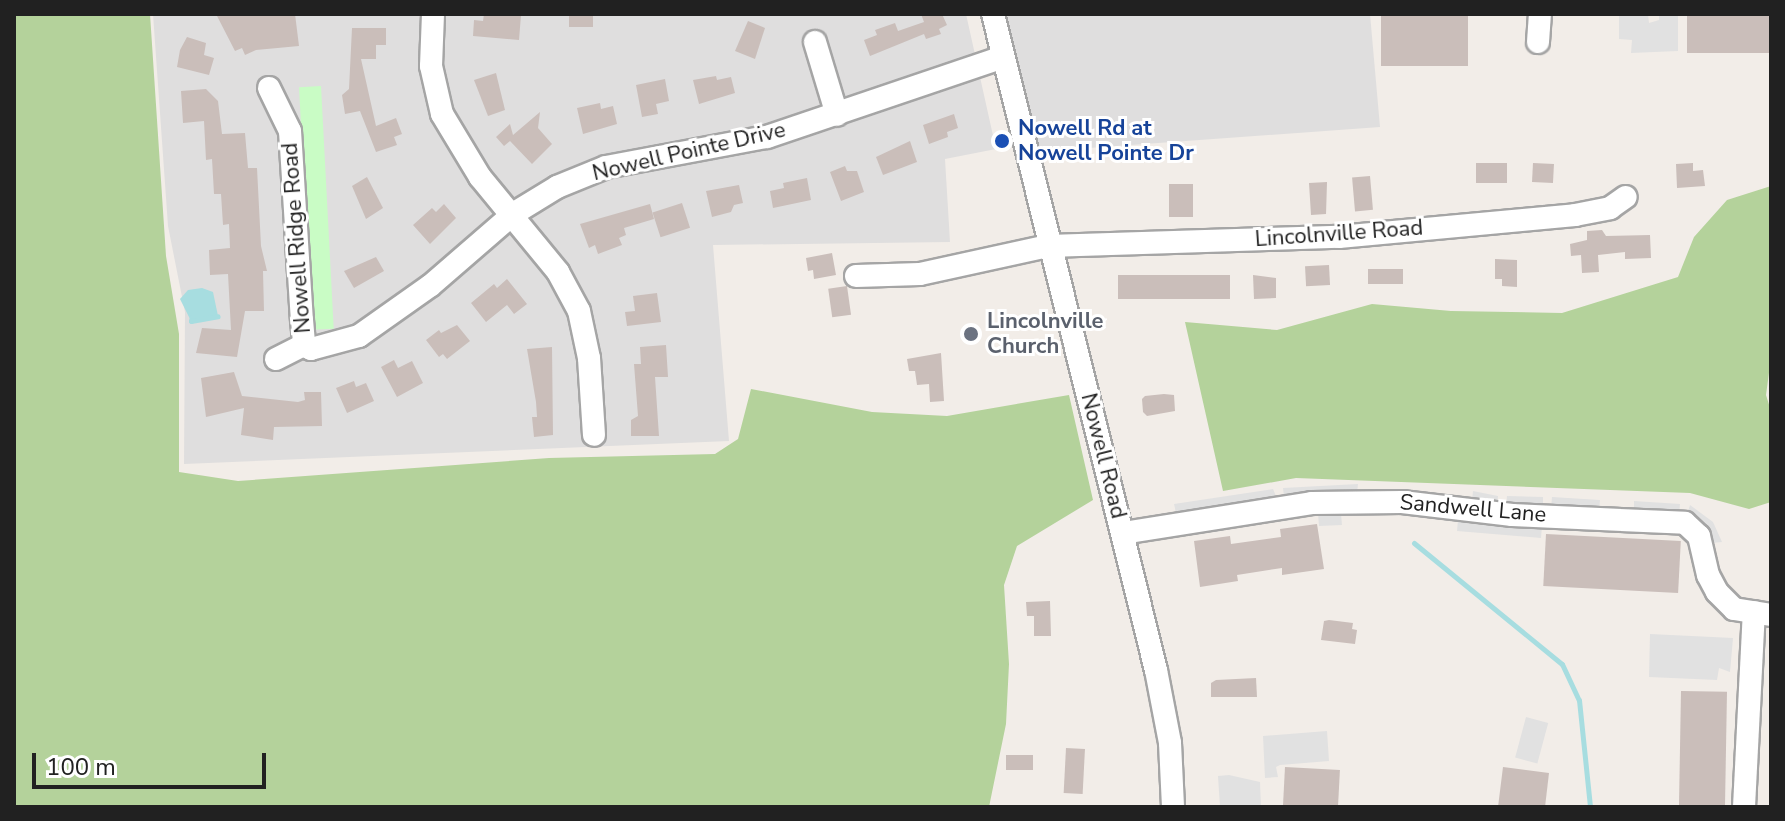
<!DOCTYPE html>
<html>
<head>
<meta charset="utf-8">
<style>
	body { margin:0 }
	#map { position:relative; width:1785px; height:821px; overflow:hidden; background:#f2ede8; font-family:"Nunito Sans",sans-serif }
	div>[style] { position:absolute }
	.residential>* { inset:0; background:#dfdede }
	.forest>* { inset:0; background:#b4d29b }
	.park>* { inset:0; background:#c9fcc5; transform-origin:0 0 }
	.parking>* { inset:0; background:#e1e1e1; transform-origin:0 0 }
	.water>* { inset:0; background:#a7dde0 }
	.stream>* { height:5px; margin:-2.5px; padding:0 2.5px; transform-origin:2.5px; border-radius:2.5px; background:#a7dde0 }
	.building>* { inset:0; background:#cabeba; transform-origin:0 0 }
	.roads { filter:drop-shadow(2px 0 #a5a5a5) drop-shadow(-2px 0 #a5a5a5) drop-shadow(0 2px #a5a5a5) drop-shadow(0 -2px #a5a5a5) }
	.minor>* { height:22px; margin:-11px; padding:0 11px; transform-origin:11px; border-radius:11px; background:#fff }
	.dots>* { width:22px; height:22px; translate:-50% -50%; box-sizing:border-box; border:4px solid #fff; border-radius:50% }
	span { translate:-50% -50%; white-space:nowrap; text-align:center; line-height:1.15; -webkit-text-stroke:6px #fff; paint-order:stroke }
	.transit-label { font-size:22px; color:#164399; font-weight:700 }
	.left { translate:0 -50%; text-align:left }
	.street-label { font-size:22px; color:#212121 }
	.worship-label { font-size:22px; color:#5b616d; font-weight:700 }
	.frame { position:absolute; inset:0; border:16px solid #212121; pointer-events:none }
	.scale { position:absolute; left:32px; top:753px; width:234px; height:36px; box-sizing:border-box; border:4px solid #212121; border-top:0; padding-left:10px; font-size:24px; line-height:28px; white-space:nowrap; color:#212121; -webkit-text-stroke:6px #fff; paint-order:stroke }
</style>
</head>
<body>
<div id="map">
	<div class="residential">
		<div style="clip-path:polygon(153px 14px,966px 14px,996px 149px,945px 159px,950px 242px,713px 245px,729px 441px,184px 464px,185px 312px,168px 226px)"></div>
		<div style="clip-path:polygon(1004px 14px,1370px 14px,1380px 127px,1034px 152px)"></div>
	</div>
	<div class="forest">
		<div style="clip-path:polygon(14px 14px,150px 14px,166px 256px,179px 334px,179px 472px,238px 481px,549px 458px,715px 454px,738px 439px,751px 389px,872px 412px,947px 416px,1069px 395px,1093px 500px,1017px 546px,1004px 585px,1009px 664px,1006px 724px,989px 807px,14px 807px)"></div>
		<div style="clip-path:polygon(1771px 186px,1771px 358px,1766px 395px,1771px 411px,1771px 502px,1749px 509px,1690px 493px,1296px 478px,1223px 491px,1185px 322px,1277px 330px,1372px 304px,1451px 311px,1562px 313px,1678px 277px,1694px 237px,1727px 200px)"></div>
	</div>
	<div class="park">
		<div style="left:321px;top:86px;width:243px;height:22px;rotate:87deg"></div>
	</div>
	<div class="parking">
		<div style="clip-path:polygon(1619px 14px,1648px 14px,1649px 23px,1659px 20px,1659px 14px,1678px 14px,1678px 51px,1631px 53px,1632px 40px,1619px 39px)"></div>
		<div style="clip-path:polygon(1358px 484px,1355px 512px,1341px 514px,1342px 525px,1319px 526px,1318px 513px,1180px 531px,1174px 504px,1273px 489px,1278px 501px,1284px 497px,1283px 488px)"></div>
		<div style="clip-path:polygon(1473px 491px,1498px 496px,1497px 506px,1506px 507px,1507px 496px,1543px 497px,1543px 508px,1551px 509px,1552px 497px,1600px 500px,1599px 513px,1634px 514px,1634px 501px,1680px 504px,1679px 515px,1687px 515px,1690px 505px,1713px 522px,1722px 542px,1691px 545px,1676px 533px,1542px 526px,1541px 538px,1457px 531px,1458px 520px,1472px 501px)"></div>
		<div style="clip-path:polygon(1650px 634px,1733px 638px,1730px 672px,1719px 668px,1717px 680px,1649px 677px)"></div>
		<div style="left:1526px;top:717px;width:23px;height:42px;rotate:15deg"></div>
		<div style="clip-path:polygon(1327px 731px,1329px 761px,1280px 765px,1276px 767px,1278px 777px,1265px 778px,1263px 736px)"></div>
		<div style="clip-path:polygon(1229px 775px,1260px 782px,1261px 807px,1220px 807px,1218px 776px)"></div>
	</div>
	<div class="water">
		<div style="clip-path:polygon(202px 288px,213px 292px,218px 316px,191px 321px,180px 299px,188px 290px)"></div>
	</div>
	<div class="stream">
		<div style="left:192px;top:317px;width:4px;rotate:104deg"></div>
		<div style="left:191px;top:321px;width:27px;rotate:-10deg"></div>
		<div style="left:1414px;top:543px;width:191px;rotate:39.3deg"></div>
		<div style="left:1562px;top:664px;width:40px;rotate:65deg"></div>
		<div style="left:1579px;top:700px;width:108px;rotate:84.1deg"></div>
	</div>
	<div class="building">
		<div style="clip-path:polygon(216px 14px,295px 14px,299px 46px,256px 50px,245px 55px,242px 48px,235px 51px)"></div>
		<div style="clip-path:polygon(484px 14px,521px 15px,519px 40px,473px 36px,474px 20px,483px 21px)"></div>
		<div style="left:569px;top:14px;width:24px;height:13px"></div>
		<div style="clip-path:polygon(921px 14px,942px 14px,947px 25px,939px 29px,941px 34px,926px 39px,924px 34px,870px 56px,864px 40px,877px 35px,875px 30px,895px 23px,898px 31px,924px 22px)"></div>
		<div style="left:1381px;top:14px;width:87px;height:52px"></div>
		<div style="left:1687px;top:14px;width:84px;height:39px"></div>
		<div style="clip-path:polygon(748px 21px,765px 28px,755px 59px,735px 51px)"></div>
		<div style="clip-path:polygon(352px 28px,386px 28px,386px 45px,376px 45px,376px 59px,361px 59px,376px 126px,396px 118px,402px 134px,394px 137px,397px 145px,376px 152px,360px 111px,345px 114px,342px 95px,349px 89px)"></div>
		<div style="clip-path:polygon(187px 37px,206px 43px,204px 55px,214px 58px,209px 75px,177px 67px,180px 50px)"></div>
		<div style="clip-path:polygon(496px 73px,505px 110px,488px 116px,474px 80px)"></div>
		<div style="clip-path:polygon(716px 76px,717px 80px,731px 77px,735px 93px,699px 104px,693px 80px)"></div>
		<div style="clip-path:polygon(665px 79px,669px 101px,656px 104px,658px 114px,642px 117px,636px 85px)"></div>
		<div style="clip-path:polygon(206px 89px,218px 101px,222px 134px,245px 133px,248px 168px,257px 168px,261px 246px,267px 271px,263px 271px,264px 311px,245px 311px,237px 357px,196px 353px,202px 328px,231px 330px,228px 274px,210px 275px,209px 250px,230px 248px,229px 224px,223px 225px,221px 194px,214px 194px,212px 159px,206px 160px,204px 121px,183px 123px,181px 91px)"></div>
		<div style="clip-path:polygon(600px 103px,601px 109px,613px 106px,617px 124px,583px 134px,577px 108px)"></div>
		<div style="clip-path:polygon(540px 112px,538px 128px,552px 144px,532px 164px,510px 141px,504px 146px,496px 137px,510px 124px,513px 135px)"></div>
		<div style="clip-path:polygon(954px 114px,958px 128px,947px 132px,948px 137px,929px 144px,923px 125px)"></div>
		<div style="clip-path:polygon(910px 141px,917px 162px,883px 175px,876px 157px)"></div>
		<div style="left:1476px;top:163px;width:31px;height:20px"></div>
		<div style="left:1533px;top:163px;width:21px;height:19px;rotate:3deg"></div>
		<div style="clip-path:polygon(1693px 163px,1693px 171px,1703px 170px,1705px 186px,1677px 188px,1676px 164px)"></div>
		<div style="clip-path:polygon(845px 166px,847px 171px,857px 171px,864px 192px,841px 201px,830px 172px)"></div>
		<div style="left:1370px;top:176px;width:34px;height:18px;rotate:85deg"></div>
		<div style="clip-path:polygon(367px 177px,383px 208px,366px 219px,352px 186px)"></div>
		<div style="clip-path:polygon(807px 178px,811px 200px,773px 208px,770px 191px,784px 188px,783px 183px)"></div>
		<div style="clip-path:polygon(1327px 182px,1326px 214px,1311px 215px,1309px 183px)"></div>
		<div style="left:1169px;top:184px;width:24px;height:33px"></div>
		<div style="clip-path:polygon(739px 185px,743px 203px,734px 205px,731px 212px,712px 217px,706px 191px)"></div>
		<div style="left:682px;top:203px;width:26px;height:31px;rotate:72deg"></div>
		<div style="clip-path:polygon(444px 204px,456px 218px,430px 244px,413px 225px,432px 208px,436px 212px)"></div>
		<div style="clip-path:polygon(650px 204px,654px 219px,624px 228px,626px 235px,619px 238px,622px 245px,598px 254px,595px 245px,589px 248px,580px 224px)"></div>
		<div style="clip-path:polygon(1602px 230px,1606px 236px,1650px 235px,1651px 258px,1625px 259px,1625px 252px,1598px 255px,1599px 272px,1582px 273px,1581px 255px,1571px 256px,1570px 244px,1587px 240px,1587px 231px)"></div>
		<div style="clip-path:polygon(832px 253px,836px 275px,814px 279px,813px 270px,808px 271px,806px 258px)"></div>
		<div style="clip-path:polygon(376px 257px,384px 271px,354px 288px,344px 271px)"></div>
		<div style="clip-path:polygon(1495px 259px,1517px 260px,1517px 287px,1502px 286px,1502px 279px,1495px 279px)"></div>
		<div style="left:1329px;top:265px;width:20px;height:24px;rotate:87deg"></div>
		<div style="left:1368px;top:269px;width:35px;height:15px"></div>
		<div style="left:1230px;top:275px;width:24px;height:112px;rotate:90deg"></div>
		<div style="clip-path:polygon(1253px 275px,1276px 278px,1276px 298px,1254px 299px)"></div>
		<div style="clip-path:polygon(507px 279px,527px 304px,514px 314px,507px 305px,486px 322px,471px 303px,494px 284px,497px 288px)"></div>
		<div style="left:847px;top:286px;width:29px;height:19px;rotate:82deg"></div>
		<div style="clip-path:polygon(657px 293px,661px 322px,627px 326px,625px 312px,635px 311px,633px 296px)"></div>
		<div style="clip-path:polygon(457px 325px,470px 341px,447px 359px,443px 354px,439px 357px,426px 340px,439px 330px,441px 333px)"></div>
		<div style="clip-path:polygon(666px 345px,668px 377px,655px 377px,659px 436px,631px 436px,631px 420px,638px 416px,634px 364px,641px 364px,640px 347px)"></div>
		<div style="clip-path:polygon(552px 347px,553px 435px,534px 437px,532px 417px,537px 417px,536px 402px,527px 349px)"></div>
		<div style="clip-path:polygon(941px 353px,944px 401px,930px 402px,929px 384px,917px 385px,915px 371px,909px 371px,907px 359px)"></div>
		<div style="clip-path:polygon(394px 360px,398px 368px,412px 361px,423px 383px,397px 397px,381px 367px)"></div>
		<div style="clip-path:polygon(234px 372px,242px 396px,298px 402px,305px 400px,304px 392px,321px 392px,322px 426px,274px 427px,273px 440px,241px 435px,244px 408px,206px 417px,201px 378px)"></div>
		<div style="clip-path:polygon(354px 381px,356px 387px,366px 383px,374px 401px,347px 413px,336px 388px)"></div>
		<div style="clip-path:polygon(1164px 394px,1174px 395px,1175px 411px,1147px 416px,1143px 412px,1142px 399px,1145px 396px)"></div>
		<div style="clip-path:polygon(1317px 524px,1324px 569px,1282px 575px,1282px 568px,1237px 575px,1238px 581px,1200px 587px,1194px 541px,1230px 536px,1231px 544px,1281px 537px,1280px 529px)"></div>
		<div style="left:1546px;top:534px;width:135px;height:52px;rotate:3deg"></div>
		<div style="clip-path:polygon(1050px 601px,1051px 636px,1034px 636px,1034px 616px,1027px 616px,1026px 602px)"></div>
		<div style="clip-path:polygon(1329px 620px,1353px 623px,1352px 629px,1357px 630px,1355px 644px,1321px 640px,1324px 621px)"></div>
		<div style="clip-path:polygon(1256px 678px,1257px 697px,1211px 697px,1211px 683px,1216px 680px)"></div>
		<div style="left:1681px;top:691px;width:46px;height:116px;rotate:1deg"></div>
		<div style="left:1066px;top:748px;width:19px;height:45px;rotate:3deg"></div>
		<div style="left:1006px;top:755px;width:27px;height:15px"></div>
		<div style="left:1285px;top:767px;width:55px;height:40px;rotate:3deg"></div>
		<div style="clip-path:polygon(1503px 767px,1549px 773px,1545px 807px,1498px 807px)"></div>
	</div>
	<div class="roads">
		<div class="minor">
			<div style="left:433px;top:14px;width:52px;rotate:92.2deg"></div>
			<div style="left:431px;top:66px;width:49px;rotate:77.1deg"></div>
			<div style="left:442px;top:114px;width:74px;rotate:58.9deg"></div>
			<div style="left:480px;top:177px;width:123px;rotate:50.6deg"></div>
			<div style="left:558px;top:272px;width:44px;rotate:61.7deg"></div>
			<div style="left:579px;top:311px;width:48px;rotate:78deg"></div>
			<div style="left:589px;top:358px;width:77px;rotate:86.3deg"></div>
			<div style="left:993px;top:14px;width:676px;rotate:76.05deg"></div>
			<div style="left:1156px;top:670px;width:74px;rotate:79.1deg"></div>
			<div style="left:1170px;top:743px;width:64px;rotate:87.3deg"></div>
			<div style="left:815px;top:42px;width:76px;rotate:73.2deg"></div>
			<div style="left:1538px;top:42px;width:28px;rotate:-86deg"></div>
			<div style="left:269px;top:88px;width:48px;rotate:64deg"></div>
			<div style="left:290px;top:131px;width:189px;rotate:86.4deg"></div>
			<div style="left:302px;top:320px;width:25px;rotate:85deg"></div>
			<div style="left:304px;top:345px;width:8px;rotate:30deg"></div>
			<div style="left:311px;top:349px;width:50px;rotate:-15.2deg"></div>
			<div style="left:359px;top:336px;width:87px;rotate:-35.2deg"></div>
			<div style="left:430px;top:286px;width:110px;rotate:-40.9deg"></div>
			<div style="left:513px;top:214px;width:52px;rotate:-31.5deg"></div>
			<div style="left:557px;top:187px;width:53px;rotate:-22.2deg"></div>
			<div style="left:606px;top:167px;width:164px;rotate:-10.6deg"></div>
			<div style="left:767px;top:137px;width:247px;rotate:-18.7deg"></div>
			<div style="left:856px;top:276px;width:64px;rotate:-1.8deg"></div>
			<div style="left:920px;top:274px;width:131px;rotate:-12.3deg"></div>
			<div style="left:1048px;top:246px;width:291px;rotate:-1.8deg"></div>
			<div style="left:1339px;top:237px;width:237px;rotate:-5.3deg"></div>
			<div style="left:1575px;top:215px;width:36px;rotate:-11deg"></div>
			<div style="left:1610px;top:208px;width:19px;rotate:-35deg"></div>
			<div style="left:276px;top:359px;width:31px;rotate:-27deg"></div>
			<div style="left:1123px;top:533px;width:191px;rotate:-9deg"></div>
			<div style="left:1312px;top:503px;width:90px;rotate:-0.6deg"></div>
			<div style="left:1402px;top:502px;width:111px;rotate:6.7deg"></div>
			<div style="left:1512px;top:515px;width:173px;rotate:2.6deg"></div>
			<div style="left:1685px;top:523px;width:19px;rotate:43deg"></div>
			<div style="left:1699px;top:536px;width:40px;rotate:77deg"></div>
			<div style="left:1708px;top:575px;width:19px;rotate:62deg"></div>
			<div style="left:1717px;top:592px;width:24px;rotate:45deg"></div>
			<div style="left:1734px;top:609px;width:37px;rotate:9deg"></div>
			<div style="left:1744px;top:807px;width:195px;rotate:-87.1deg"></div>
		</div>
	</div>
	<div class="dots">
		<div style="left:1002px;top:141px;background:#1a4fb4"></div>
		<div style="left:971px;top:334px;background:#6b7280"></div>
	</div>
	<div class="transit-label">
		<span class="left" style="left:1018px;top:141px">Nowell Rd at<br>Nowell Pointe Dr</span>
	</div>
	<div class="street-label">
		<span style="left:689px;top:152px;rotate:-13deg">Nowell Pointe Drive</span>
		<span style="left:1339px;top:234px;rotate:-4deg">Lincolnville Road</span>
		<span style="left:297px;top:238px;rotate:-94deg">Nowell Ridge Road</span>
		<span style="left:1103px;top:456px;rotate:76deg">Nowell Road</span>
		<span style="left:1473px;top:509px;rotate:5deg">Sandwell Lane</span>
	</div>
	<div class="worship-label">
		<span class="left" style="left:987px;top:334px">Lincolnville<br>Church</span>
	</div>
	<div class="frame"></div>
	<div class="scale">100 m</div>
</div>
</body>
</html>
